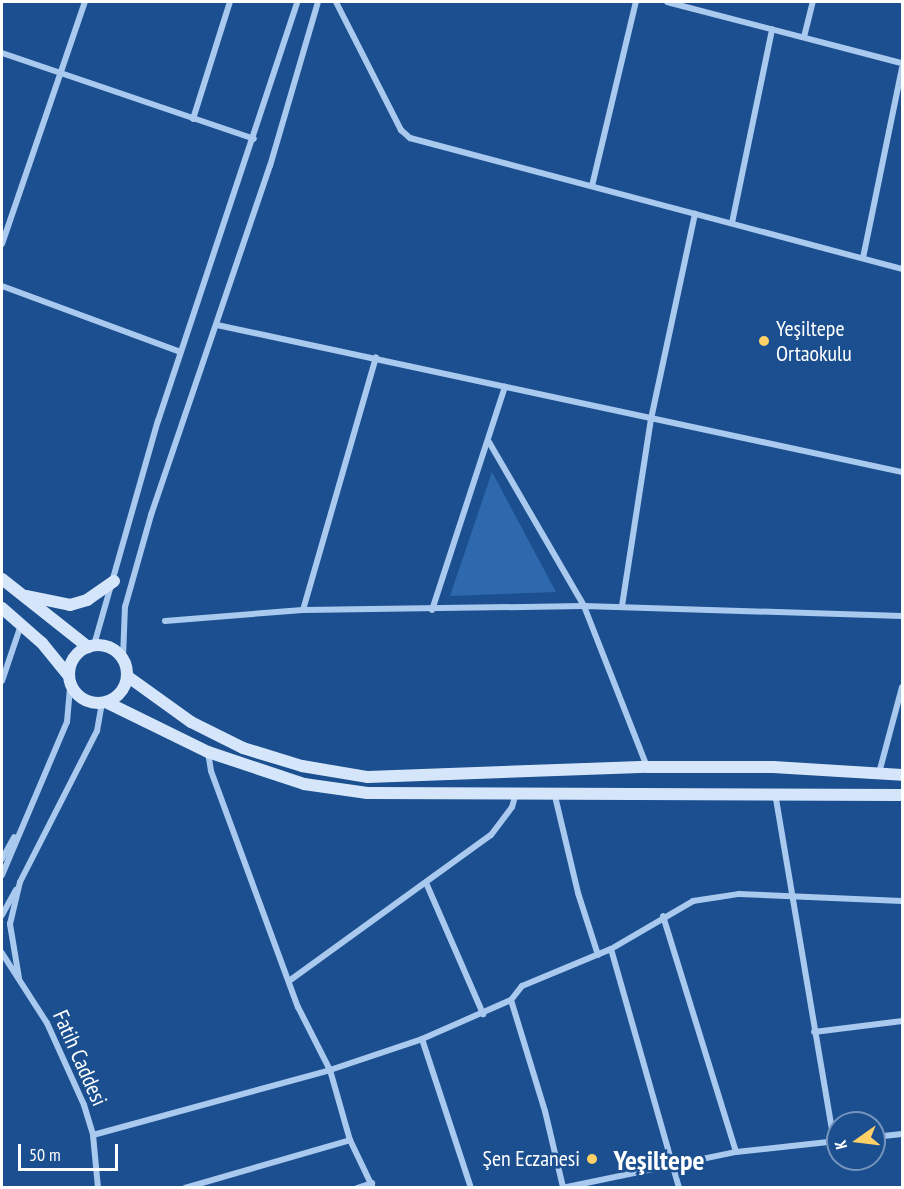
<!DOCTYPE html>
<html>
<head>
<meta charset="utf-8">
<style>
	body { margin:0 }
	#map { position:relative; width:904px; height:1189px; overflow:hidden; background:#1b4f8f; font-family:"PT Sans Narrow",sans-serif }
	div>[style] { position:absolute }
	.green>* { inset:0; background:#2e69ad }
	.minor>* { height:6px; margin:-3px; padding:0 3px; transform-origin:3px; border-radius:3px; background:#a9c9ee }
	.secondary>* { height:12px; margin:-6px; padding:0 6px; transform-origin:6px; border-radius:6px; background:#d6e6fa }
	.secondary>.ring { margin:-6px; padding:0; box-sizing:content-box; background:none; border:12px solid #d6e6fa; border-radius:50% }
	.dots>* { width:16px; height:16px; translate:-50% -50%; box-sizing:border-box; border:3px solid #1b4f8f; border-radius:50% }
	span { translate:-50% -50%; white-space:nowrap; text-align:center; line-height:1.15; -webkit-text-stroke:5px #1b4f8f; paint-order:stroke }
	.poi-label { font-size:22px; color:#fff }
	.left { translate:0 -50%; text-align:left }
	.right { translate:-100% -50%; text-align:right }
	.street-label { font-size:22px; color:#fff }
	.district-label { font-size:28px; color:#fff; font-weight:700 }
	.frame { position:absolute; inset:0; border:3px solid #fff; pointer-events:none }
	.north { position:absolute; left:826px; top:1111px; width:60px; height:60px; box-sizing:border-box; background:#1b4f8f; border:2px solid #7695bc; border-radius:50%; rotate:256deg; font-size:16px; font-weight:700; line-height:24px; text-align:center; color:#fff }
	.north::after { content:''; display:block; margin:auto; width:21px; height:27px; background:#ffd166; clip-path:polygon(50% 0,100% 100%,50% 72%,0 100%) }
	.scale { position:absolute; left:18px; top:1144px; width:100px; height:27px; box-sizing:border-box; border:3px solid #fff; border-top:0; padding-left:8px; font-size:18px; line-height:21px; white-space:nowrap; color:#fff; -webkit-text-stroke:4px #1b4f8f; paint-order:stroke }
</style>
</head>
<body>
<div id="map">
	<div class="green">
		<div style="clip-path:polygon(492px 472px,556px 592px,450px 596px)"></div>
	</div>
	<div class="minor">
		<div style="left:336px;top:2px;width:144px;rotate:63.1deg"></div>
		<div style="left:401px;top:130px;width:12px;rotate:42deg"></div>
		<div style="left:410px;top:138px;width:509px;rotate:14.91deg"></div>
		<div style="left:667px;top:2px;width:243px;rotate:14.6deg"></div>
		<div style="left:804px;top:37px;width:36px;rotate:-76deg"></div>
		<div style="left:2px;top:53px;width:266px;rotate:18.8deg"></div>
		<div style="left:193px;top:119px;width:123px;rotate:-72.5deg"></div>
		<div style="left:592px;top:186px;width:189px;rotate:-76.6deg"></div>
		<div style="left:732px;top:223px;width:198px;rotate:-78.3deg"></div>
		<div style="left:2px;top:244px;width:256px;rotate:-71.1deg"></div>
		<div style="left:863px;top:258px;width:194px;rotate:-78.4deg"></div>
		<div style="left:2px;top:286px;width:190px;rotate:20.3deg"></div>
		<div style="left:217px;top:325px;width:701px;rotate:12.11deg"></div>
		<div style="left:489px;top:442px;width:190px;rotate:59.9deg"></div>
		<div style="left:584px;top:606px;width:173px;rotate:68.6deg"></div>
		<div style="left:622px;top:606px;width:189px;rotate:-81.2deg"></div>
		<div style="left:651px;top:419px;width:210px;rotate:-77.9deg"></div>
		<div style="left:303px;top:610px;width:263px;rotate:-73.9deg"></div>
		<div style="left:432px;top:610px;width:235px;rotate:-71.9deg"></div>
		<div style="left:165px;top:621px;width:138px;rotate:-4.6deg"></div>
		<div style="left:303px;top:610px;width:281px;rotate:-0.8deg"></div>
		<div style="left:584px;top:606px;width:318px;rotate:1.8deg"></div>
		<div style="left:94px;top:645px;width:233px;rotate:-74.1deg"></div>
		<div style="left:158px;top:421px;width:441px;rotate:-71.6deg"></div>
		<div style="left:123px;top:658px;width:51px;rotate:-87.8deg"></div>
		<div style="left:125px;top:607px;width:96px;rotate:-74.2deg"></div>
		<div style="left:151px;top:515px;width:369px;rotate:-71.2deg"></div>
		<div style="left:270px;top:166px;width:171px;rotate:-73.7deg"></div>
		<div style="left:2px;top:681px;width:59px;rotate:-71.3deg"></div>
		<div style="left:208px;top:752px;width:19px;rotate:81deg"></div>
		<div style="left:211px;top:771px;width:252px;rotate:69.8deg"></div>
		<div style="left:298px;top:1007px;width:71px;rotate:63.1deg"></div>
		<div style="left:330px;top:1070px;width:73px;rotate:74.1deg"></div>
		<div style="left:350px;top:1140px;width:53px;rotate:64.4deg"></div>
		<div style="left:879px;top:773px;width:89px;rotate:-75deg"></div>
		<div style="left:554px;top:792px;width:104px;rotate:76.6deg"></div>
		<div style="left:578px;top:893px;width:65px;rotate:72.1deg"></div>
		<div style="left:775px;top:793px;width:354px;rotate:80.4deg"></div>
		<div style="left:2px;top:859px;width:25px;rotate:-61deg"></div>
		<div style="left:2px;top:875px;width:166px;rotate:-67deg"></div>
		<div style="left:67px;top:722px;width:37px;rotate:-85deg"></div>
		<div style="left:427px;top:885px;width:141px;rotate:66.5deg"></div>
		<div style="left:2px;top:915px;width:29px;rotate:-61deg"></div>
		<div style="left:663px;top:916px;width:247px;rotate:72.8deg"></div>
		<div style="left:611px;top:949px;width:248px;rotate:74.1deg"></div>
		<div style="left:2px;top:953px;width:83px;rotate:57.3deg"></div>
		<div style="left:47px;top:1023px;width:90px;rotate:65.7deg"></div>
		<div style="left:84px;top:1105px;width:31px;rotate:73deg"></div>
		<div style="left:93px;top:1135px;width:53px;rotate:84.6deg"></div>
		<div style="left:19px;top:978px;width:55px;rotate:-99.5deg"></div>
		<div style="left:10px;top:924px;width:43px;rotate:-76.6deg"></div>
		<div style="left:20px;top:882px;width:169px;rotate:-63deg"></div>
		<div style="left:97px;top:731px;width:27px;rotate:-80deg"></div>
		<div style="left:289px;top:981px;width:249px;rotate:-35.9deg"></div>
		<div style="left:491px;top:835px;width:35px;rotate:-53deg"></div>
		<div style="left:512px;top:807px;width:15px;rotate:-74deg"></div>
		<div style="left:511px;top:1000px;width:116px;rotate:73deg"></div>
		<div style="left:545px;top:1111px;width:78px;rotate:76.7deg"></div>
		<div style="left:814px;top:1032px;width:89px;rotate:-7.1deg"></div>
		<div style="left:422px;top:1039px;width:157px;rotate:71.8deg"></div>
		<div style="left:93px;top:1135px;width:246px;rotate:-15.3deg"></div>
		<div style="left:330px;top:1070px;width:97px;rotate:-18.6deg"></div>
		<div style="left:422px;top:1039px;width:97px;rotate:-23.7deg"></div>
		<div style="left:511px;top:1000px;width:18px;rotate:-52deg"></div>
		<div style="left:522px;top:986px;width:96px;rotate:-22.6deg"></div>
		<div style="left:611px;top:949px;width:95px;rotate:-30.3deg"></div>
		<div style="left:693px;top:901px;width:47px;rotate:-8.7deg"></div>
		<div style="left:739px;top:894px;width:163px;rotate:2.5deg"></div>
		<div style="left:874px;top:1137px;width:28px;rotate:-6deg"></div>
		<div style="left:185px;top:1188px;width:172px;rotate:-16.2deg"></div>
		<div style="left:357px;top:1188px;width:16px;rotate:-18deg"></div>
		<div style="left:562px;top:1188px;width:178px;rotate:-11.7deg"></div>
		<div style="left:736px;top:1152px;width:102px;rotate:-6.2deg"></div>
	</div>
	<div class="secondary">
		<div style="left:2px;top:579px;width:110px;rotate:38.3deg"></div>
		<div style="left:27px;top:596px;width:44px;rotate:11.8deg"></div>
		<div style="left:70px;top:605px;width:18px;rotate:-16deg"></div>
		<div style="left:87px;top:600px;width:33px;rotate:-35deg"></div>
		<div style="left:2px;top:608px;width:53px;rotate:41.2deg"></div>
		<div style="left:42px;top:643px;width:41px;rotate:50.9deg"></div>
		<div class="ring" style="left:69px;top:645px;width:46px;height:46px"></div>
		<div style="left:127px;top:676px;width:79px;rotate:35.7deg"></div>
		<div style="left:191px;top:722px;width:58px;rotate:26.6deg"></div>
		<div style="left:243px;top:748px;width:62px;rotate:17deg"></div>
		<div style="left:302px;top:766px;width:67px;rotate:9.5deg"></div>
		<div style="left:368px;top:777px;width:279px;rotate:-2.1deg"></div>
		<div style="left:647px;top:767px;width:126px"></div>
		<div style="left:773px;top:767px;width:129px;rotate:3.5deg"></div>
		<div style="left:108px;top:703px;width:111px;rotate:26.1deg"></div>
		<div style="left:208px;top:752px;width:101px;rotate:18.4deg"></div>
		<div style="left:304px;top:784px;width:64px;rotate:8.1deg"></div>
		<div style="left:367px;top:793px;width:535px;rotate:0.21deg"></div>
	</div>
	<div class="dots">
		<div style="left:764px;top:341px;background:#ffd166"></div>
		<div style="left:592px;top:1159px;background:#ffd166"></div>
	</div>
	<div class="poi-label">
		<span class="left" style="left:776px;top:341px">Yeşiltepe<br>Ortaokulu</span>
		<span class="right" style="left:580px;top:1159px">Şen Eczanesi</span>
	</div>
	<div class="street-label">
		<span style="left:80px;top:1058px;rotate:66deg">Fatih Caddesi</span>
	</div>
	<div class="district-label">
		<span style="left:659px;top:1160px">Yeşiltepe</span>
	</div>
	<div class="frame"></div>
	<div class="north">K</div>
	<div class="scale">50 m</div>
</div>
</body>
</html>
